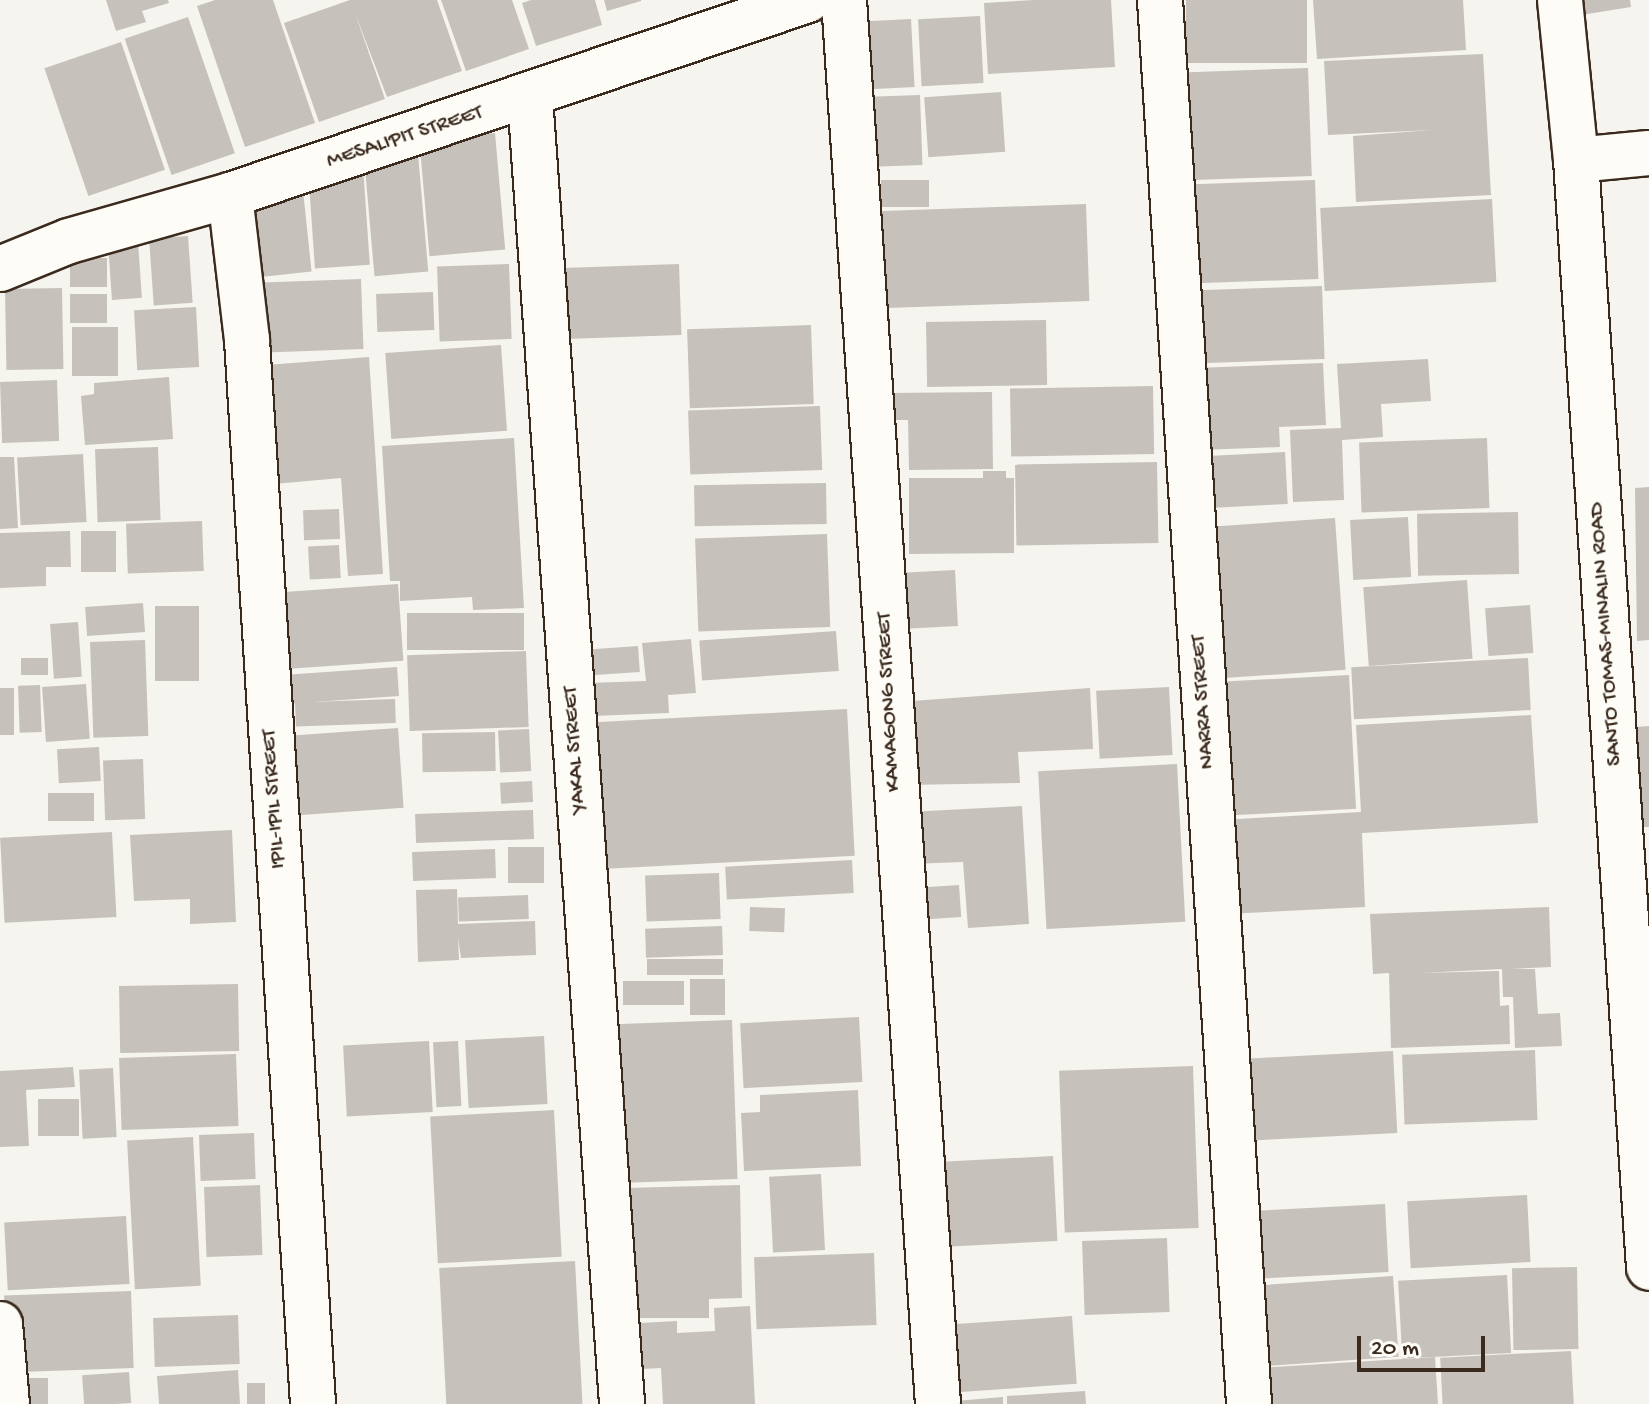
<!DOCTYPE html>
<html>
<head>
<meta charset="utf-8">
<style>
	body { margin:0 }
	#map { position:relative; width:1649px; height:1404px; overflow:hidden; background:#f5f4ee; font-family:"Gochi Hand",sans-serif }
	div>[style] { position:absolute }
	.building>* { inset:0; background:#c7c1bb; transform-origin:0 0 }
	.roads { filter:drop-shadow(2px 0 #3b2a1e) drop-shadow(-2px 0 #3b2a1e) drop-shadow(0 2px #3b2a1e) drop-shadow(0 -2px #3b2a1e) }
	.minor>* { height:44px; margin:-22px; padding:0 22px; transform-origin:22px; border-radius:22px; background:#fdfcf7 }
	.major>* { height:44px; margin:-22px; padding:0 22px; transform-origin:22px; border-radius:22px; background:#fdfcf7 }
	span { translate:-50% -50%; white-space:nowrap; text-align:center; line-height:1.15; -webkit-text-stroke:8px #fdfcf7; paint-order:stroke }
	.street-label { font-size:22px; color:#3b2a1e }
	.scale { position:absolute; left:1357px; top:1336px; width:128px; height:36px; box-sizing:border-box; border:4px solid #3b2a1e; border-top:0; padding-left:10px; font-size:24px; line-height:28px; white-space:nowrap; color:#3b2a1e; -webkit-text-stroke:6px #fdfcf7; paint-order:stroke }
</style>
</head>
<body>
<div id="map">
	<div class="building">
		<div style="clip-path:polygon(106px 0,168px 0,169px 3px,142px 11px,146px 22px,116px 31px)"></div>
		<div style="clip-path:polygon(215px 0,273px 0,315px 123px,245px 147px,197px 6px)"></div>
		<div style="clip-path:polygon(350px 0,437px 0,462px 71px,387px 97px,355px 13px,385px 99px,319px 122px,284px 23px)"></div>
		<div style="clip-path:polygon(441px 0,512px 0,529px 49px,466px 71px)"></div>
		<div style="clip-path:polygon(531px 0,595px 0,602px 25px,536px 46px,522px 3px)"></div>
		<div style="clip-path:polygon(604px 0,641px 0,641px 1px,607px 11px)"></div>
		<div style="clip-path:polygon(1034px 0,1111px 0,1115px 67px,988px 74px,984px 3px)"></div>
		<div style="left:1186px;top:0;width:121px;height:63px"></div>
		<div style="clip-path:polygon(1313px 0,1463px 0,1466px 50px,1317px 59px)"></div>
		<div style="clip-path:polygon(1572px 0,1630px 0,1631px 7px,1575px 16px)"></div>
		<div style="left:980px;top:16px;width:67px;height:62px;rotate:87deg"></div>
		<div style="left:188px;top:17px;width:144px;height:67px;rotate:71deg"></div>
		<div style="left:911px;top:19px;width:68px;height:50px;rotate:87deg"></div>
		<div style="left:121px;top:42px;width:135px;height:81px;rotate:71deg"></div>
		<div style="clip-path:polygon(1483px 54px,1491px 195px,1356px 202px,1353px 136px,1432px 130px,1328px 135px,1324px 61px)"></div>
		<div style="left:1308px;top:68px;width:108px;height:126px;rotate:88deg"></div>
		<div style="left:1001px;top:92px;width:60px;height:77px;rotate:86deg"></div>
		<div style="left:920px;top:95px;width:70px;height:57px;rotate:88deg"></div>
		<div style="left:495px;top:133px;width:117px;height:76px;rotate:85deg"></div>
		<div style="left:418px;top:154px;width:118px;height:54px;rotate:85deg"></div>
		<div style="left:363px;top:167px;width:98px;height:55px;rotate:86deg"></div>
		<div style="left:929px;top:180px;width:27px;height:48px;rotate:90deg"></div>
		<div style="left:1315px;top:180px;width:99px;height:129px;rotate:88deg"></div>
		<div style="left:303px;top:190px;width:82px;height:51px;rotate:84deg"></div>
		<div style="left:1492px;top:199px;width:83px;height:172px;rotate:87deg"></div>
		<div style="left:1086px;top:204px;width:97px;height:210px;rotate:88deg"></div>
		<div style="left:188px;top:236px;width:67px;height:39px;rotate:86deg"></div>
		<div style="left:138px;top:242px;width:56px;height:30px;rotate:86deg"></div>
		<div style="left:70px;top:258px;width:37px;height:29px"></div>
		<div style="left:509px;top:264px;width:75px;height:72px;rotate:88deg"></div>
		<div style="left:679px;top:264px;width:71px;height:131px;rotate:88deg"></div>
		<div style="left:361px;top:279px;width:70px;height:98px;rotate:88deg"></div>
		<div style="left:1322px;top:286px;width:73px;height:132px;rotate:88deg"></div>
		<div style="left:62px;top:288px;width:81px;height:57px;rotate:89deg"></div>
		<div style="left:433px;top:292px;width:38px;height:57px;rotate:88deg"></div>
		<div style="left:70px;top:294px;width:37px;height:29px"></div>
		<div style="left:196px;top:307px;width:60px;height:62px;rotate:87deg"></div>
		<div style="left:1046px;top:320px;width:65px;height:120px;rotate:89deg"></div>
		<div style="left:811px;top:325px;width:79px;height:124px;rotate:88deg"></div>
		<div style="left:72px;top:327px;width:46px;height:49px"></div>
		<div style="left:501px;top:345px;width:86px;height:116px;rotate:86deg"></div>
		<div style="clip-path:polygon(369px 357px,383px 574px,348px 576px,341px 478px,274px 484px,267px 365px)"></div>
		<div style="clip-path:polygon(1428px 359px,1431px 401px,1381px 404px,1383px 437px,1342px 440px,1344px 500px,1293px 502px,1290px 430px,1341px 428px,1337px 364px)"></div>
		<div style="clip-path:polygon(1323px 363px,1326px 425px,1279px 427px,1280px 447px,1201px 450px,1197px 368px)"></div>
		<div style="clip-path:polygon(169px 377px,173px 439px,85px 445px,81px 396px,94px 394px,94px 383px)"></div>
		<div style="left:57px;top:380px;width:61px;height:57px;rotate:88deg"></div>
		<div style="left:1153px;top:386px;width:68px;height:143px;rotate:89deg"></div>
		<div style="clip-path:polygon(992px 392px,993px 469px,909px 470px,908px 420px,888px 420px,888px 393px)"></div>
		<div style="left:820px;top:406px;width:64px;height:132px;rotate:88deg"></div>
		<div style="clip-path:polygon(514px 438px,524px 608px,473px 610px,472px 597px,400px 601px,400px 581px,390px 581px,382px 446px)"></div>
		<div style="left:1487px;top:438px;width:70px;height:128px;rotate:88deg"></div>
		<div style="left:158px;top:447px;width:73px;height:63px;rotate:88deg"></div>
		<div style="left:1285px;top:452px;width:52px;height:77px;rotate:87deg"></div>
		<div style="left:83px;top:454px;width:68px;height:66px;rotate:87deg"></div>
		<div style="clip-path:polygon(0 457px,14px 457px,18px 528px,0 529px)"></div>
		<div style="left:1157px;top:462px;width:81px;height:142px;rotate:89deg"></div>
		<div style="clip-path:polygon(983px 471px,1006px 471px,1006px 478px,1014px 478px,1014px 553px,909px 554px,909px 478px,983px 478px)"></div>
		<div style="left:826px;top:483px;width:41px;height:132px;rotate:89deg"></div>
		<div style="clip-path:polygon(1649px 487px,1649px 640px,1637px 641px,1635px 488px)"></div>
		<div style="left:339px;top:509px;width:30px;height:36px;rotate:88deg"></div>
		<div style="left:1518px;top:512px;width:62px;height:101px;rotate:89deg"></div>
		<div style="left:1408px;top:517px;width:60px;height:58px;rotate:87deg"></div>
		<div style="left:1335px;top:518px;width:152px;height:136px;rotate:86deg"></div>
		<div style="left:202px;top:521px;width:50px;height:76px;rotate:88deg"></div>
		<div style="clip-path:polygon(70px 531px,71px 567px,46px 567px,46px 586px,0 588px,0 533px)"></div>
		<div style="left:81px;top:531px;width:35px;height:41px"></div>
		<div style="left:827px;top:534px;width:93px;height:132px;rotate:88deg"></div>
		<div style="left:339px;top:545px;width:33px;height:31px;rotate:87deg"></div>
		<div style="left:955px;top:570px;width:56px;height:53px;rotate:87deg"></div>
		<div style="left:1467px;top:580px;width:79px;height:104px;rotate:86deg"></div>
		<div style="left:398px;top:584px;width:77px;height:128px;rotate:86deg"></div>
		<div style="left:143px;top:603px;width:29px;height:58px;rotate:86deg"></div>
		<div style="left:1530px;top:605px;width:48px;height:45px;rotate:86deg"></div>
		<div style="left:155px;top:606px;width:44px;height:75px"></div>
		<div style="left:524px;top:613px;width:37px;height:117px;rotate:90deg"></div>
		<div style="left:78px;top:622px;width:55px;height:28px;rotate:86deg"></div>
		<div style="left:836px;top:631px;width:40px;height:137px;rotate:86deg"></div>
		<div style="clip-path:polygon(691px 639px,696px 693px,668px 695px,669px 713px,592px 716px,589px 683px,646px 681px,642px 643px)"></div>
		<div style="left:145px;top:640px;width:96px;height:55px;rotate:88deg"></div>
		<div style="left:638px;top:646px;width:26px;height:60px;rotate:86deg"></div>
		<div style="left:526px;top:651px;width:76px;height:119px;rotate:88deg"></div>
		<div style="left:21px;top:658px;width:27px;height:17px"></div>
		<div style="left:1528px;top:658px;width:52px;height:177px;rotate:87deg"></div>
		<div style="left:397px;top:667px;width:29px;height:114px;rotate:86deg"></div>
		<div style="left:1349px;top:675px;width:134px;height:139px;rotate:87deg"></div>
		<div style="left:86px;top:684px;width:55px;height:44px;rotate:86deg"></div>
		<div style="left:40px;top:685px;width:47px;height:22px;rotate:88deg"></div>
		<div style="left:1169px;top:687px;width:68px;height:73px;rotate:87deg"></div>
		<div style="left:0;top:688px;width:14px;height:47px"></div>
		<div style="clip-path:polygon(1090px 688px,1093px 749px,1018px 752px,1020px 783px,905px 785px,898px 702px)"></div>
		<div style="left:395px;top:699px;width:24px;height:100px;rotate:88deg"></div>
		<div style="left:847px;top:709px;width:147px;height:253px;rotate:87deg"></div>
		<div style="clip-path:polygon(1531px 715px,1538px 823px,1362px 833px,1365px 907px,1226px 914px,1221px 820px,1361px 812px,1356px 725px)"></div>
		<div style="clip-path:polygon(1649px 726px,1649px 827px,1639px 827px,1635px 727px)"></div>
		<div style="left:398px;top:728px;width:80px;height:106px;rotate:86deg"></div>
		<div style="left:529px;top:729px;width:42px;height:31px;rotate:87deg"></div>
		<div style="left:495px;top:732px;width:39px;height:73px;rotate:89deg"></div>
		<div style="left:99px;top:747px;width:34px;height:42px;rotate:87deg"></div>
		<div style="left:143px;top:759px;width:60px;height:40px;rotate:88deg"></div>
		<div style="left:1177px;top:764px;width:158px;height:139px;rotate:87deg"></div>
		<div style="left:532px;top:781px;width:21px;height:32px;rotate:87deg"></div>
		<div style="left:94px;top:793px;width:28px;height:46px;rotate:90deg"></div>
		<div style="clip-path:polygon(1022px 806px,1029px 924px,968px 928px,963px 862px,911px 864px,908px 812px)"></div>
		<div style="left:533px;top:810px;width:29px;height:118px;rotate:88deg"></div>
		<div style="clip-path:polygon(232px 830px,236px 922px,190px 924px,190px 899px,134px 901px,130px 835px)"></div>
		<div style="left:112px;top:832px;width:85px;height:112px;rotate:87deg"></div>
		<div style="left:508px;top:847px;width:36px;height:36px"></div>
		<div style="left:495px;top:849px;width:29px;height:83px;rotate:88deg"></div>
		<div style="left:852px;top:860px;width:33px;height:127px;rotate:87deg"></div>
		<div style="left:719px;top:873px;width:46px;height:74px;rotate:88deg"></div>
		<div style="left:959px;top:885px;width:32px;height:34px;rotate:86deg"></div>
		<div style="clip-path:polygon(457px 889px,458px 924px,535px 921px,536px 955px,461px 958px,458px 938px,459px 960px,418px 962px,416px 890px)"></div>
		<div style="left:528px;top:895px;width:24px;height:70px;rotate:88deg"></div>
		<div style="left:750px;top:907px;width:35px;height:24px;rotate:2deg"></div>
		<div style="clip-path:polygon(1549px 907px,1551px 967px,1511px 969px,1535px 969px,1538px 1014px,1560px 1013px,1562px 1046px,1515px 1048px,1513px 997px,1503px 997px,1502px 969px,1421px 973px,1499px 971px,1500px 1006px,1509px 1005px,1510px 1044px,1391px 1048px,1389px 973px,1373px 974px,1370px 914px)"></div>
		<div style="left:722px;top:926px;width:29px;height:77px;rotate:88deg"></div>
		<div style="left:723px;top:959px;width:16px;height:76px;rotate:90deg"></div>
		<div style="left:725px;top:979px;width:36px;height:35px;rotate:90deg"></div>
		<div style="left:684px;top:981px;width:24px;height:61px;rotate:90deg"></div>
		<div style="left:238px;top:984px;width:67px;height:119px;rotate:89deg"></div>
		<div style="left:859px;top:1017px;width:65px;height:119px;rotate:87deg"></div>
		<div style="left:732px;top:1020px;width:159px;height:119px;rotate:88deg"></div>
		<div style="left:544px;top:1036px;width:68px;height:79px;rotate:87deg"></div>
		<div style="left:429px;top:1041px;width:71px;height:86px;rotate:87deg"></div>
		<div style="left:458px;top:1041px;width:65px;height:25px;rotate:87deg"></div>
		<div style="left:1535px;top:1050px;width:70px;height:133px;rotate:88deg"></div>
		<div style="left:1393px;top:1051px;width:82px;height:151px;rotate:87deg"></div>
		<div style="left:236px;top:1054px;width:72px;height:117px;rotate:88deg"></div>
		<div style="left:1193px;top:1066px;width:162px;height:134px;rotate:88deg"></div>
		<div style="clip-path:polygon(73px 1067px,75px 1087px,26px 1090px,29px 1146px,0 1147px,0 1071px)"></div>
		<div style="left:113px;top:1068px;width:69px;height:34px;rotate:87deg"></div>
		<div style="clip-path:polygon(858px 1090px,861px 1166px,744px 1171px,741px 1113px,760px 1112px,760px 1095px)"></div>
		<div style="left:38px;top:1099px;width:41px;height:37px"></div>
		<div style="left:554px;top:1110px;width:147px;height:124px;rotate:87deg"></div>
		<div style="left:254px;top:1133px;width:46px;height:55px;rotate:88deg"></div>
		<div style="left:193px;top:1137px;width:149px;height:66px;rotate:87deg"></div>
		<div style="left:1053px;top:1156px;width:85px;height:116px;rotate:87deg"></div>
		<div style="left:821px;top:1174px;width:76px;height:52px;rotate:87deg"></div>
		<div style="left:260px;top:1185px;width:70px;height:56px;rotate:88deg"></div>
		<div style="clip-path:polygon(740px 1185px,742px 1298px,709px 1299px,709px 1318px,631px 1318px,625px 1188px)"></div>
		<div style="left:1527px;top:1195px;width:67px;height:120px;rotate:87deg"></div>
		<div style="left:1385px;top:1204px;width:68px;height:129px;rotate:87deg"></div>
		<div style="left:126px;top:1216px;width:68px;height:122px;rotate:87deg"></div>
		<div style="left:1167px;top:1238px;width:74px;height:85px;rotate:88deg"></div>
		<div style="left:874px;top:1253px;width:72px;height:120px;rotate:88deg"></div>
		<div style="left:575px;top:1261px;width:143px;height:136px;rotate:87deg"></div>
		<div style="left:1577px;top:1267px;width:82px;height:65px;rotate:89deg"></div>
		<div style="left:1507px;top:1275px;width:78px;height:109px;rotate:87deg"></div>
		<div style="left:1393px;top:1276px;width:81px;height:142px;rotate:86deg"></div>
		<div style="left:131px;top:1291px;width:77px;height:127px;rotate:88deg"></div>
		<div style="clip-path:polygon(750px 1306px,755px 1404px,663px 1404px,661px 1368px,624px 1370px,622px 1324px,677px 1321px,677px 1333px,715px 1331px,714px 1308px)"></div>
		<div style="left:238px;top:1315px;width:49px;height:85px;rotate:88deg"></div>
		<div style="left:1072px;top:1316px;width:68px;height:116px;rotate:86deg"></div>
		<div style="left:1571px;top:1351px;width:53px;height:131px;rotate:87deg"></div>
		<div style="clip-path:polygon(1435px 1357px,1438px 1404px,1260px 1404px,1258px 1368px)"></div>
		<div style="clip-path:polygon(238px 1370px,240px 1404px,159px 1404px,157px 1376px)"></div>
		<div style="left:129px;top:1372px;width:31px;height:47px;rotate:86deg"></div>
		<div style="left:48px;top:1378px;width:26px;height:29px;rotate:90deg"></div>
		<div style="left:247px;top:1383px;width:18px;height:21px"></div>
		<div style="clip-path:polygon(1085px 1391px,1086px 1404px,1007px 1404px,1007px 1396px)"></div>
		<div style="clip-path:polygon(1003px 1397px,1003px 1404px,955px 1404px,955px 1401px)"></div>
	</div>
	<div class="roads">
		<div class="minor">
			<div style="left:844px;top:0;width:1407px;rotate:86.17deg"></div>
			<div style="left:1160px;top:0;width:1407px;rotate:86.37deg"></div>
			<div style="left:530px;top:97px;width:1310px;rotate:85.97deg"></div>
			<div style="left:1576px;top:160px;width:73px;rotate:-5.5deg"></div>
			<div style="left:230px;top:195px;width:146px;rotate:83.3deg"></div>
			<div style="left:247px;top:340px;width:1066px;rotate:86.45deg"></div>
			<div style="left:0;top:269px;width:74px;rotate:-22.1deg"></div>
			<div style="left:69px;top:241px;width:167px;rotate:-15.9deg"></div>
			<div style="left:230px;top:195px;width:610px;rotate:-18.64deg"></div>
			<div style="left:0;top:1324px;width:80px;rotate:85deg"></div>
		</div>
		<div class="major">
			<div style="left:1560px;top:0;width:161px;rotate:84.3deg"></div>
			<div style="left:1576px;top:160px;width:1110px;rotate:86.23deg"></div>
		</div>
	</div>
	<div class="street-label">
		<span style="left:405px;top:138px;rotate:-18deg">MESALIPIT STREET</span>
		<span style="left:1607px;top:634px;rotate:-94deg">SANTO TOMAS-MINALIN ROAD</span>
		<span style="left:890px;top:702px;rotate:-93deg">KAMAGONG STREET</span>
		<span style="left:1204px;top:702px;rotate:-94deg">NARRA STREET</span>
		<span style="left:576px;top:750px;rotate:-94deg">YAKAL STREET</span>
		<span style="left:275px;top:799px;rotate:-94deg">IPIL-IPIL STREET</span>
	</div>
	<div class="scale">20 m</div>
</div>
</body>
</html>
